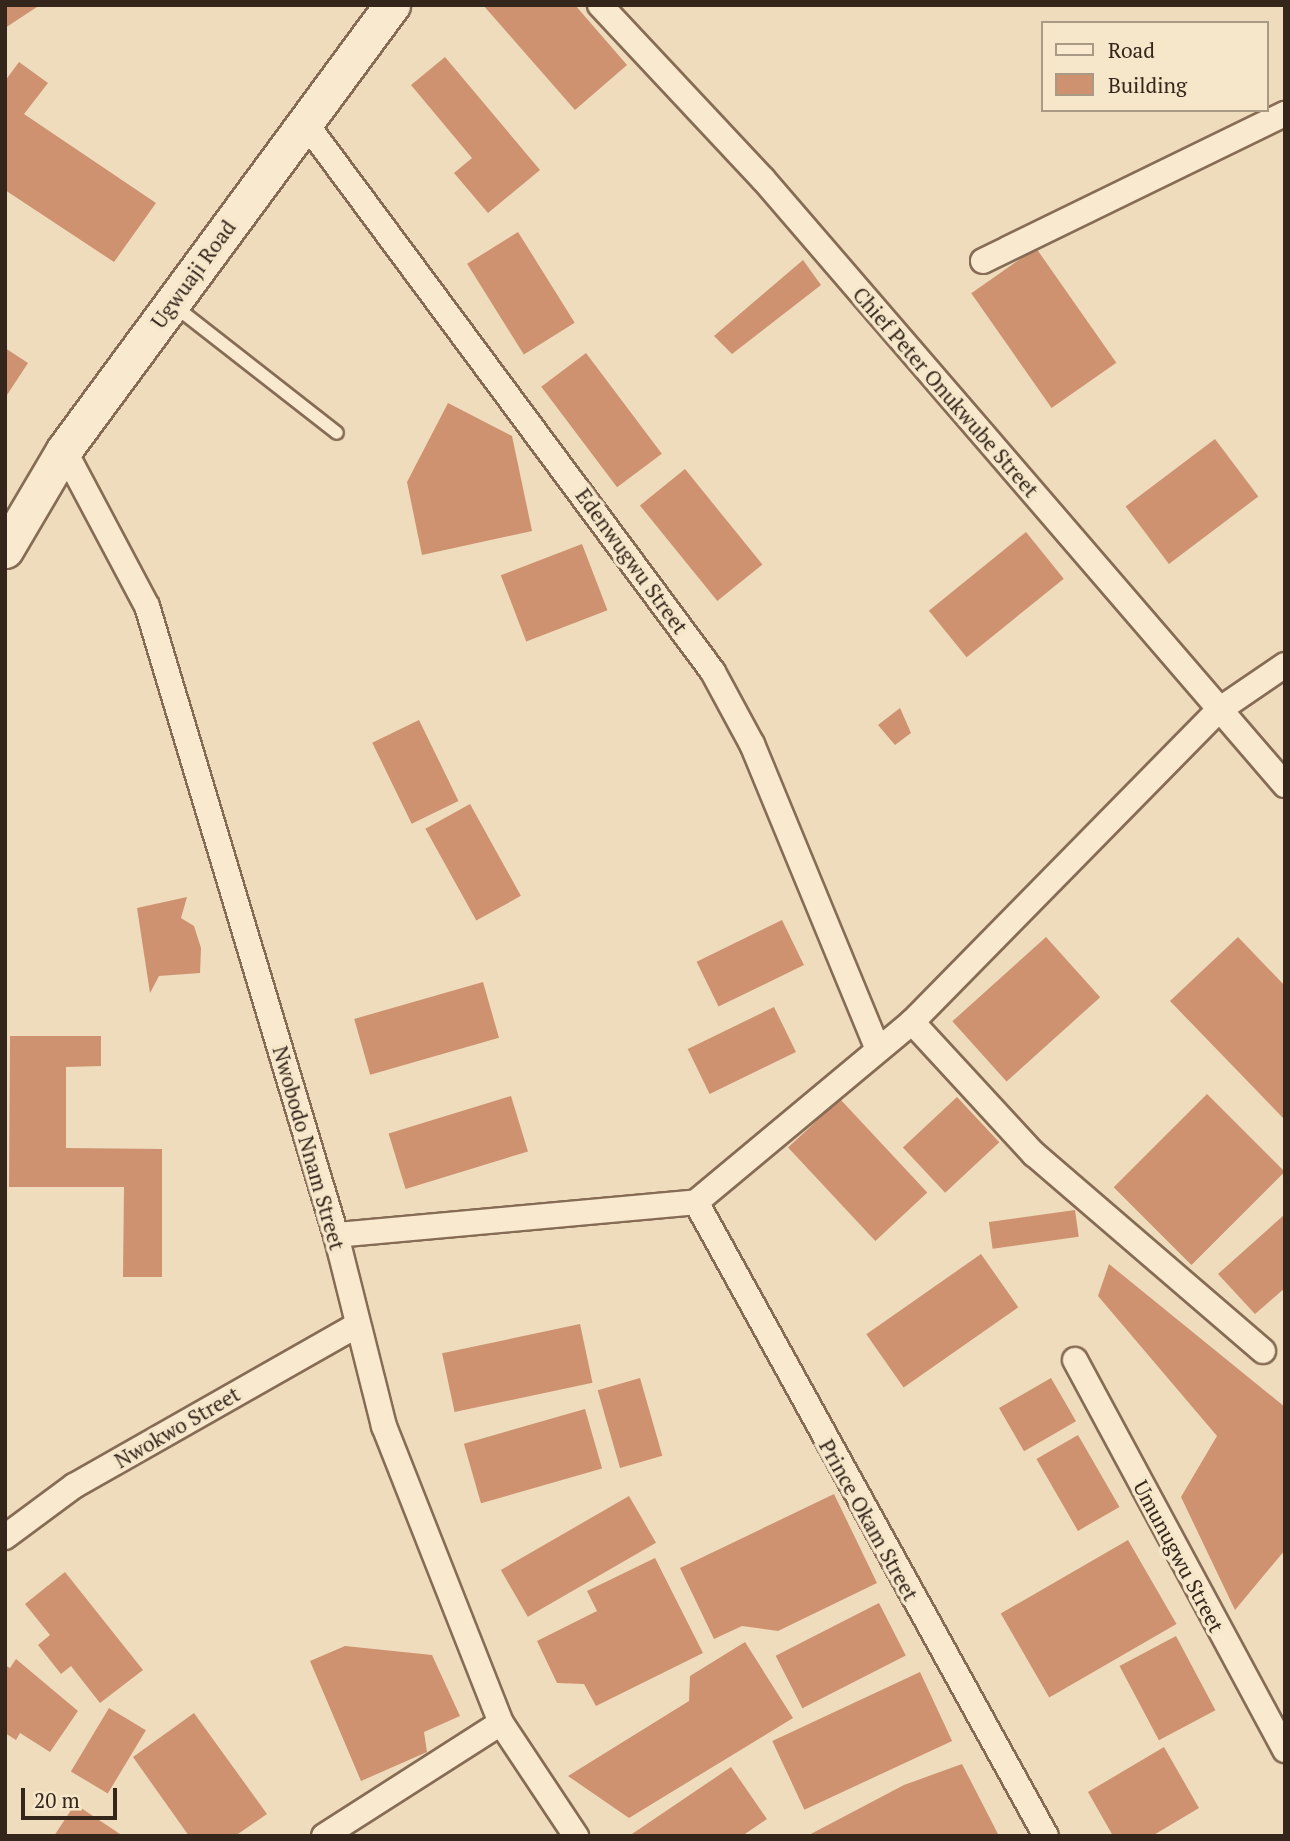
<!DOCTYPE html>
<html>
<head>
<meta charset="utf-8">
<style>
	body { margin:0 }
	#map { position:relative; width:1290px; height:1841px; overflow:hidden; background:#eedcbc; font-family:"PT Serif",serif }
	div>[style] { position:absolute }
	.building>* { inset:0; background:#ce9270; transform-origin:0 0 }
	.roads { filter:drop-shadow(2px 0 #866c55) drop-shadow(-2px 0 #866c55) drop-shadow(0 2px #866c55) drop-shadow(0 -2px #866c55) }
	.service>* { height:12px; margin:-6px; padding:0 6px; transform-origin:6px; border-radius:6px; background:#f9eacf }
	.minor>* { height:24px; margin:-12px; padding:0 12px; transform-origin:12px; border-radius:12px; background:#f9eacf }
	.secondary>* { height:35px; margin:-17.5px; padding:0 17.5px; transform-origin:17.5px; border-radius:17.5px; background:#f9eacf }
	span { translate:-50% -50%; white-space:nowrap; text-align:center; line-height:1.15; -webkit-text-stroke:7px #f6e7cb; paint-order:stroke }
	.street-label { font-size:21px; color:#34261b }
	.frame { position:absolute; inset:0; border:7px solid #34261b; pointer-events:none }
	.legend { position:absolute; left:1041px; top:21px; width:228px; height:91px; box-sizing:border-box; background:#f6e7cb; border:2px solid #a89a85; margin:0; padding:9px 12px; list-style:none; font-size:21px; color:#34261b }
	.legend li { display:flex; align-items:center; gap:14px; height:35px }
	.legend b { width:35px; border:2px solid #a89a85 }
	.scale { position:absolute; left:21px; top:1788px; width:96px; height:32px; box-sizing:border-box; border:4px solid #34261b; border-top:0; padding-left:9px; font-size:21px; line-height:24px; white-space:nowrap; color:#34261b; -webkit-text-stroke:5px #f6e7cb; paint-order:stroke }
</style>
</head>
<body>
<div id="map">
	<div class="building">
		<div style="clip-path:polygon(5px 5px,40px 5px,5px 28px)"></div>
		<div style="clip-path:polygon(483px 5px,575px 5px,627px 65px,575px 110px)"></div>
		<div style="clip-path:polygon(445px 57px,540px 170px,488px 213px,454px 173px,472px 158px,411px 85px)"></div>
		<div style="clip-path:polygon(19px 62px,48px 83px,24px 114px,156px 203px,114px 262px,5px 190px,5px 81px)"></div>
		<div style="left:518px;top:232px;width:107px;height:60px;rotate:58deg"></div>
		<div style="left:1036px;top:248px;width:140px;height:79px;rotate:55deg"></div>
		<div style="clip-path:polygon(803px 260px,821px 285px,732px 354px,714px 336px)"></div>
		<div style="clip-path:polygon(5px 348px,28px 363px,5px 398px)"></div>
		<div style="left:586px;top:353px;width:126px;height:56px;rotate:53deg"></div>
		<div style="clip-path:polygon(448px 403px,512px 436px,532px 531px,422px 555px,407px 482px)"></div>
		<div style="left:1215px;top:439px;width:72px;height:112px;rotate:53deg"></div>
		<div style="left:685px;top:469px;width:123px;height:58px;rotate:51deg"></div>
		<div style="left:1026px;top:532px;width:60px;height:125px;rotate:51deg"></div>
		<div style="left:582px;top:544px;width:71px;height:87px;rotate:69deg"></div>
		<div style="clip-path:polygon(900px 708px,911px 733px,895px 745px,878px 725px)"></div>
		<div style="left:419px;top:720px;width:90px;height:52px;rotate:64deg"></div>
		<div style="left:470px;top:804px;width:105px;height:51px;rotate:61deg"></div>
		<div style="clip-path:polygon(187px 897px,181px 918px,194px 926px,201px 948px,200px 973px,159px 976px,150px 993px,137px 908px)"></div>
		<div style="left:782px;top:920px;width:50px;height:95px;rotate:64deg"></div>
		<div style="left:1046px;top:937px;width:81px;height:126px;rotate:48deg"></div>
		<div style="clip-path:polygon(1238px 937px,1285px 986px,1285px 1120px,1170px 1001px)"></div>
		<div style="left:483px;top:982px;width:58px;height:134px;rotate:74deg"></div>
		<div style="left:774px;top:1007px;width:50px;height:96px;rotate:64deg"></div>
		<div style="clip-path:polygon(10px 1036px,101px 1036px,101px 1066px,66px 1067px,66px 1148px,162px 1149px,162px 1277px,123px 1277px,124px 1187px,9px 1187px)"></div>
		<div style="left:1207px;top:1094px;width:110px;height:132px;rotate:45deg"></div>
		<div style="left:511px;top:1096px;width:58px;height:128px;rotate:73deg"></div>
		<div style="left:957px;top:1097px;width:62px;height:74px;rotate:47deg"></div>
		<div style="left:840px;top:1099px;width:128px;height:71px;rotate:47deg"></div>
		<div style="left:1075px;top:1210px;width:27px;height:87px;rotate:82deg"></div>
		<div style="clip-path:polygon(1285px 1214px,1285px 1288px,1255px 1314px,1218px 1274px)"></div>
		<div style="left:981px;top:1254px;width:65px;height:140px;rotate:55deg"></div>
		<div style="clip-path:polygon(1109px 1264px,1285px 1407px,1285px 1550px,1235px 1610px,1181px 1497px,1217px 1436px,1098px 1296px)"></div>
		<div style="left:580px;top:1324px;width:60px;height:141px;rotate:78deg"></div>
		<div style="left:640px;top:1378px;width:81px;height:44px;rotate:74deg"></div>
		<div style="left:1051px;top:1378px;width:50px;height:60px;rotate:60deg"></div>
		<div style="left:585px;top:1409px;width:62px;height:126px;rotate:74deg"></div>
		<div style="left:1078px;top:1435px;width:83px;height:48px;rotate:60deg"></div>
		<div style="clip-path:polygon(834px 1494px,877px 1583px,778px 1631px,742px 1626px,714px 1639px,680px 1568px)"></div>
		<div style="left:629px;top:1496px;width:54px;height:148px;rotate:60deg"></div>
		<div style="left:1128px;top:1540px;width:97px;height:147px;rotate:60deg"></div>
		<div style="clip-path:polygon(655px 1558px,703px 1653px,596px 1706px,584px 1684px,557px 1683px,537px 1641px,597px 1611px,587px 1591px)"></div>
		<div style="clip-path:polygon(65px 1572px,143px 1670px,100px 1703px,71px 1666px,61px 1674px,38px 1645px,50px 1635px,25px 1604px)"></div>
		<div style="left:879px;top:1603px;width:59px;height:116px;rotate:63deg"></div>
		<div style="left:1176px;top:1636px;width:84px;height:64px;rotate:62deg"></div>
		<div style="clip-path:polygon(745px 1642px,793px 1718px,629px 1818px,568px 1776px,689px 1701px,690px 1676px)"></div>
		<div style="clip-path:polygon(345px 1646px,432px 1655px,460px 1716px,424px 1732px,427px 1752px,361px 1781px,310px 1661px)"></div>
		<div style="clip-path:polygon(16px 1659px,78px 1711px,50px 1752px,20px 1733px,16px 1740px,5px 1733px,5px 1665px,10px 1668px)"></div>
		<div style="left:920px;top:1672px;width:76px;height:163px;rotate:65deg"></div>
		<div style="left:109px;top:1708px;width:43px;height:74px;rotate:31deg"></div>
		<div style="clip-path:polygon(194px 1713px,267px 1814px,235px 1836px,189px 1836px,133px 1757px)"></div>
		<div style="clip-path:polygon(1164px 1747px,1199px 1808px,1152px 1836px,1113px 1836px,1088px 1792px)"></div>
		<div style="clip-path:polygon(962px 1764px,999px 1836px,807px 1836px,904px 1785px)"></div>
		<div style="clip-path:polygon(731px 1767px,767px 1819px,742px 1836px,629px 1836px)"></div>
		<div style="clip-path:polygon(75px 1804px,123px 1836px,54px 1836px)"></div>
	</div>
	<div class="roads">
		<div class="service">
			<div style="left:172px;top:304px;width:209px;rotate:38deg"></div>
		</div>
		<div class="minor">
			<div style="left:600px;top:5px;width:238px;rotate:46.9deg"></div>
			<div style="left:763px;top:179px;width:800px;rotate:49.26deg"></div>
			<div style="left:304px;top:121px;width:686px;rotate:53.41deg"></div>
			<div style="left:713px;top:672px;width:82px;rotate:61.6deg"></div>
			<div style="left:752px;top:744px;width:329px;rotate:67.6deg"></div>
			<div style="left:983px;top:261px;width:336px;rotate:-26deg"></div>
			<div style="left:64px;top:450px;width:177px;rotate:62deg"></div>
			<div style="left:147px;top:606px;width:657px;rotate:73.28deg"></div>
			<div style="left:336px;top:1235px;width:197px;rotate:75.9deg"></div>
			<div style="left:384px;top:1426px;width:319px;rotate:68.5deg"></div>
			<div style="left:501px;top:1723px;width:136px;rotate:56.4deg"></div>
			<div style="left:912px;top:1022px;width:180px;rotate:47.3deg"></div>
			<div style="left:1034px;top:1154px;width:302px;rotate:40.7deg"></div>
			<div style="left:696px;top:1202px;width:724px;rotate:61.1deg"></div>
			<div style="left:336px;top:1235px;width:362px;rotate:-5.2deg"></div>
			<div style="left:696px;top:1202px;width:281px;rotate:-39.8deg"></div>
			<div style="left:912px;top:1022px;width:438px;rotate:-45.5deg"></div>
			<div style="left:1219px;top:710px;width:80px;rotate:-34.3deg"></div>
			<div style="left:1075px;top:1360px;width:443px;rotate:61.7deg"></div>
			<div style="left:5px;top:1537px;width:86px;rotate:-36.5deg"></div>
			<div style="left:74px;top:1486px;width:324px;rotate:-29.6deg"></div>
			<div style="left:324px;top:1836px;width:210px;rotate:-32.6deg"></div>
		</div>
		<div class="secondary">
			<div style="left:5px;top:550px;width:116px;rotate:-59.5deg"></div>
			<div style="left:64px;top:450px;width:553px;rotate:-53.61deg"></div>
		</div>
	</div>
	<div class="street-label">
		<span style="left:193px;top:274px;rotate:-54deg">Ugwuaji Road</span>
		<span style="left:946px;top:392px;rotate:49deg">Chief Peter Onukwube Street</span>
		<span style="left:632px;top:561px;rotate:54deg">Edenwugwu Street</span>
		<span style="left:309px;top:1148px;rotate:74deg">Nwobodo Nnam Street</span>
		<span style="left:177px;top:1427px;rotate:-30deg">Nwokwo Street</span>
		<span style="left:869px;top:1520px;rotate:61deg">Prince Okam Street</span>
		<span style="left:1179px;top:1556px;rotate:62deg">Umunugwu Street</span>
	</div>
	<div class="frame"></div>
	<ul class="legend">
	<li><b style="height:9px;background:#f9eacf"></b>Road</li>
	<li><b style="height:19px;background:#ce9270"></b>Building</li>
	</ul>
	<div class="scale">20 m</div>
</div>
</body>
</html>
